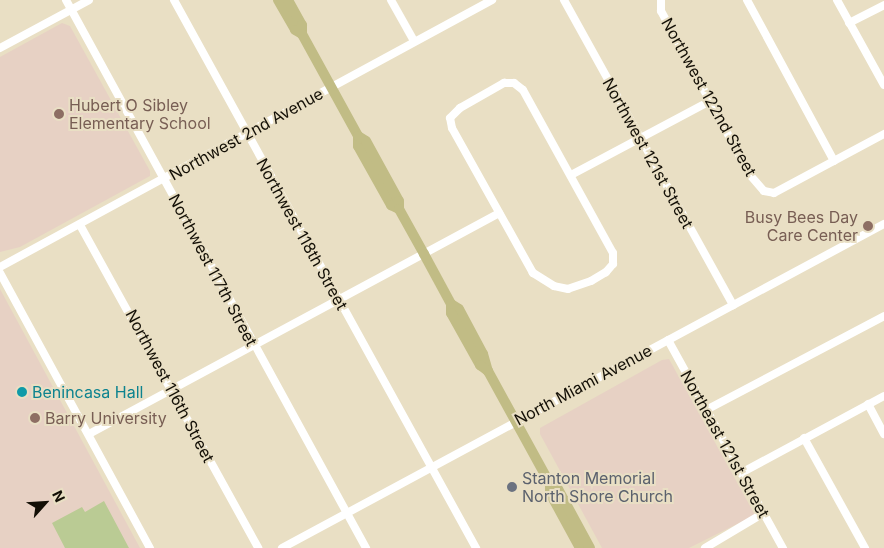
<!DOCTYPE html>
<html>
<head>
<meta charset="utf-8">
<style>
	body { margin:0 }
	#map { position:relative; width:884px; height:548px; overflow:hidden; background:#e9dfc4; font-family:Inter,sans-serif }
	div>[style] { position:absolute }
	.education>* { inset:0; background:#e7d1c4 }
	.green>* { inset:0; background:#bacb94 }
	.minor>* { height:8px; margin:-4px; padding:0 4px; transform-origin:4px; border-radius:4px; background:#fff }
	.major>* { height:10px; margin:-5px; padding:0 5px; transform-origin:5px; border-radius:5px; background:#c1bc85 }
	.dots>* { width:14px; height:14px; translate:-50% -50%; box-sizing:border-box; border:2px solid #e9dfc4; border-radius:50% }
	span { translate:-50% -50%; white-space:nowrap; text-align:center; line-height:1.15; -webkit-text-stroke:4px #e9dfc4; paint-order:stroke }
	.street-label { font-size:16px; color:#130f06 }
	.education-label { font-size:16px; color:#785e54 }
	.left { translate:0 -50%; text-align:left }
	.right { translate:-100% -50%; text-align:right }
	.culture-label { font-size:16px; color:#0d838f }
	.worship-label { font-size:16px; color:#5b616d }
	.north { position:absolute; left:20px; top:478px; width:50px; height:50px; -webkit-text-stroke:4px #e9dfc4; paint-order:stroke; rotate:64deg; font-size:14px; font-weight:700; line-height:20px; text-align:center; color:#130f06 }
	.north::after { content:''; display:block; margin:auto; width:18px; height:22px; background:#130f06; clip-path:polygon(50% 0,100% 100%,50% 72%,0 100%) }
</style>
</head>
<body>
<div id="map">
	<div class="education">
		<div style="clip-path:polygon(62px 23px,70px 26px,150px 171px,150px 176px,20px 247px,0 252px,0 57px)"></div>
		<div style="clip-path:polygon(0 289px,140px 548px,0 548px)"></div>
		<div style="clip-path:polygon(669px 359px,755px 515px,689px 548px,602px 548px,540px 434px,540px 428px,662px 360px)"></div>
	</div>
	<div class="green">
		<div style="clip-path:polygon(104px 501px,129px 548px,65px 548px,52px 523px,82px 507px,85px 512px)"></div>
	</div>
	<div class="minor">
		<div style="left:66px;top:0;width:625px;rotate:61.3deg"></div>
		<div style="left:174px;top:0;width:626px;rotate:61.14deg"></div>
		<div style="left:391px;top:0;width:47px;rotate:60.7deg"></div>
		<div style="left:564px;top:0;width:349px;rotate:61deg"></div>
		<div style="left:661px;top:0;width:11px;rotate:90deg"></div>
		<div style="left:661px;top:11px;width:187px;rotate:61.5deg"></div>
		<div style="left:750px;top:175px;width:21px;rotate:49deg"></div>
		<div style="left:764px;top:191px;width:10px;rotate:11deg"></div>
		<div style="left:774px;top:193px;width:125px;rotate:-28.2deg"></div>
		<div style="left:747px;top:0;width:183px;rotate:61.6deg"></div>
		<div style="left:837px;top:0;width:97px;rotate:61.1deg"></div>
		<div style="left:849px;top:23px;width:39px;rotate:-27deg"></div>
		<div style="left:0;top:48px;width:101px;rotate:-28.3deg"></div>
		<div style="left:504px;top:83px;width:10px"></div>
		<div style="left:514px;top:83px;width:11px;rotate:38deg"></div>
		<div style="left:523px;top:90px;width:186px;rotate:61.1deg"></div>
		<div style="left:613px;top:253px;width:11px;rotate:90deg"></div>
		<div style="left:613px;top:264px;width:11px;rotate:131deg"></div>
		<div style="left:606px;top:272px;width:17px;rotate:149deg"></div>
		<div style="left:591px;top:281px;width:24px;rotate:161deg"></div>
		<div style="left:568px;top:289px;width:14px;rotate:-168deg"></div>
		<div style="left:554px;top:286px;width:25px;rotate:-148deg"></div>
		<div style="left:533px;top:273px;width:166px;rotate:-119.2deg"></div>
		<div style="left:452px;top:128px;width:10px;rotate:-101deg"></div>
		<div style="left:450px;top:118px;width:14px;rotate:-45deg"></div>
		<div style="left:460px;top:108px;width:51px;rotate:-29.6deg"></div>
		<div style="left:571px;top:175px;width:157px;rotate:-28deg"></div>
		<div style="left:80px;top:225px;width:369px;rotate:61.1deg"></div>
		<div style="left:0;top:267px;width:560px;rotate:-28.49deg"></div>
		<div style="left:0;top:273px;width:313px;rotate:61.4deg"></div>
		<div style="left:668px;top:340px;width:238px;rotate:61.1deg"></div>
		<div style="left:868px;top:404px;width:34px;rotate:62deg"></div>
		<div style="left:706px;top:410px;width:201px;rotate:-27.8deg"></div>
		<div style="left:89px;top:434px;width:466px;rotate:-28.3deg"></div>
		<div style="left:804px;top:438px;width:126px;rotate:61deg"></div>
		<div style="left:741px;top:473px;width:162px;rotate:-28.3deg"></div>
		<div style="left:282px;top:548px;width:684px;rotate:-28.29deg"></div>
		<div style="left:705px;top:548px;width:69px;rotate:-30.7deg"></div>
	</div>
	<div class="major">
		<div style="left:278px;top:0;width:34px;rotate:60deg"></div>
		<div style="left:295px;top:30px;width:8px;rotate:30deg"></div>
		<div style="left:288px;top:0;width:29px;rotate:61deg"></div>
		<div style="left:302px;top:25px;width:9px;rotate:90deg"></div>
		<div style="left:302px;top:34px;width:116px;rotate:61.2deg"></div>
		<div style="left:358px;top:136px;width:10px;rotate:90deg"></div>
		<div style="left:358px;top:146px;width:68px;rotate:60.8deg"></div>
		<div style="left:391px;top:205px;width:9px;rotate:27deg"></div>
		<div style="left:358px;top:136px;width:9px;rotate:32deg"></div>
		<div style="left:366px;top:141px;width:68px;rotate:61.2deg"></div>
		<div style="left:399px;top:201px;width:8px;rotate:90deg"></div>
		<div style="left:399px;top:209px;width:51px;rotate:60.9deg"></div>
		<div style="left:424px;top:254px;width:57px;rotate:61.6deg"></div>
		<div style="left:451px;top:304px;width:9px;rotate:32deg"></div>
		<div style="left:459px;top:309px;width:51px;rotate:61.9deg"></div>
		<div style="left:483px;top:354px;width:18px;rotate:74deg"></div>
		<div style="left:488px;top:371px;width:129px;rotate:61.2deg"></div>
		<div style="left:550px;top:484px;width:9px;rotate:90deg"></div>
		<div style="left:550px;top:493px;width:63px;rotate:61.4deg"></div>
		<div style="left:451px;top:304px;width:9px;rotate:90deg"></div>
		<div style="left:451px;top:313px;width:60px;rotate:60.9deg"></div>
		<div style="left:480px;top:365px;width:10px;rotate:37deg"></div>
		<div style="left:550px;top:484px;width:9px;rotate:32deg"></div>
		<div style="left:558px;top:489px;width:67px;rotate:61.5deg"></div>
	</div>
	<div class="dots">
		<div style="left:59px;top:114px;background:#8d6e63"></div>
		<div style="left:868px;top:226px;background:#8d6e63"></div>
		<div style="left:22px;top:392px;background:#0f9aa8"></div>
		<div style="left:35px;top:418px;background:#8d6e63"></div>
		<div style="left:512px;top:487px;background:#6b7280"></div>
	</div>
	<div class="street-label">
		<span style="left:709px;top:97px;rotate:61deg">Northwest 122nd Street</span>
		<span style="left:246px;top:134px;rotate:-29deg">Northwest 2nd Avenue</span>
		<span style="left:648px;top:153px;rotate:61deg">Northwest 121st Street</span>
		<span style="left:302px;top:234px;rotate:61deg">Northwest 118th Street</span>
		<span style="left:213px;top:270px;rotate:62deg">Northwest 117th Street</span>
		<span style="left:583px;top:385px;rotate:-28deg">North Miami Avenue</span>
		<span style="left:170px;top:386px;rotate:62deg">Northwest 116th Street</span>
		<span style="left:725px;top:444px;rotate:61deg">Northeast 121st Street</span>
	</div>
	<div class="education-label">
		<span class="left" style="left:69px;top:114px">Hubert O Sibley<br>Elementary School</span>
		<span class="right" style="left:858px;top:226px">Busy Bees Day<br>Care Center</span>
		<span class="left" style="left:45px;top:418px">Barry University</span>
	</div>
	<div class="culture-label">
		<span class="left" style="left:32px;top:392px">Benincasa Hall</span>
	</div>
	<div class="worship-label">
		<span class="left" style="left:522px;top:487px">Stanton Memorial<br>North Shore Church</span>
	</div>
	<div class="north">N</div>
</div>
</body>
</html>
